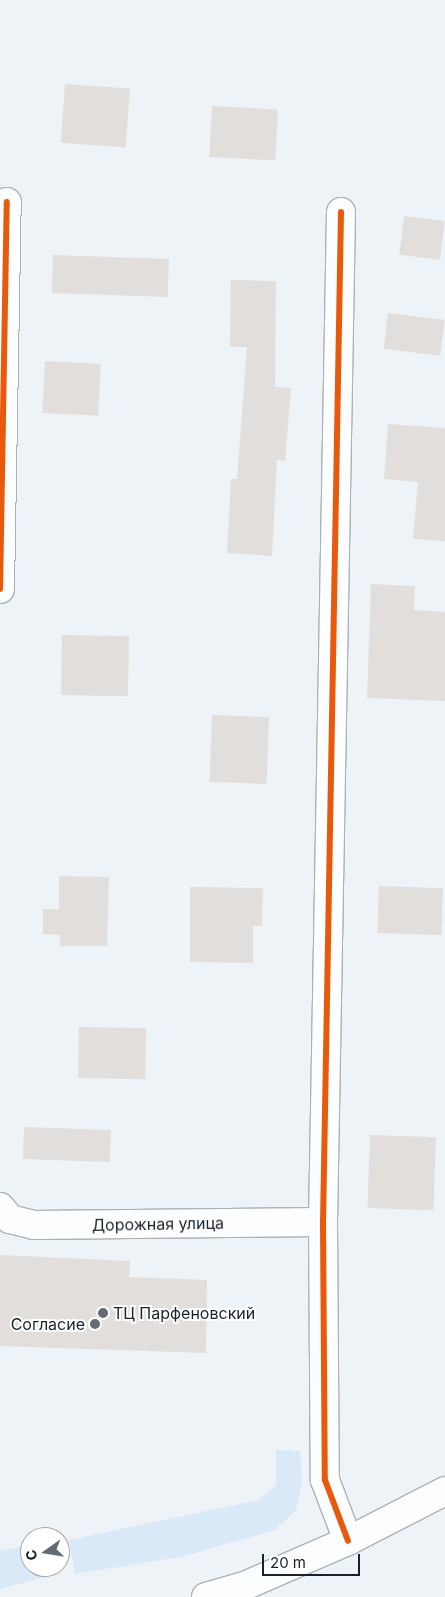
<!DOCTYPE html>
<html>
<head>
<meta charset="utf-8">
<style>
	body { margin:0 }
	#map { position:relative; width:445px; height:1597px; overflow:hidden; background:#eef3f8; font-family:Inter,sans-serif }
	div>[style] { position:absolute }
	.green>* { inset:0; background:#dae9f7 }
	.building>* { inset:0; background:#e1dedc; transform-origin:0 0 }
	.roads { filter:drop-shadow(1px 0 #abb2b8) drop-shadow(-1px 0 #abb2b8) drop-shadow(0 1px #abb2b8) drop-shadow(0 -1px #abb2b8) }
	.minor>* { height:28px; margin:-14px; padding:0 14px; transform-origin:14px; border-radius:14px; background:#fcfdfe }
	.primary>* { height:28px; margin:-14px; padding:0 14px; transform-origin:14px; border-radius:14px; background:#fcfdfe }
	.cycleway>* { height:6px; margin:-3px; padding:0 3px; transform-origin:3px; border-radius:3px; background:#e8590c }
	.dots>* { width:14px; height:14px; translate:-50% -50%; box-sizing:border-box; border:2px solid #fff; border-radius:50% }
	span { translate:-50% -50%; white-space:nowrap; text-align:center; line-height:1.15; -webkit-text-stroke:4px #fff; paint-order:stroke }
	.street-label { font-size:16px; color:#19222b }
	.poi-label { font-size:16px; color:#19222b }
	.left { translate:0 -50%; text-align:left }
	.right { translate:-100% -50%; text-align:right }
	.north { position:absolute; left:20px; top:1527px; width:50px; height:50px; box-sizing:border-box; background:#fff; border:1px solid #a3a7aa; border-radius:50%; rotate:257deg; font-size:14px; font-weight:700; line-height:20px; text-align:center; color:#19222b }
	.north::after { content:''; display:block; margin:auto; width:18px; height:22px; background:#646b73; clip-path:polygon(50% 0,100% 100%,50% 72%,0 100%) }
	.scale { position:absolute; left:262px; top:1554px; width:98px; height:22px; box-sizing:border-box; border:2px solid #19222b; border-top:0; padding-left:6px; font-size:15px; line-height:18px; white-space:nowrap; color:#19222b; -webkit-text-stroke:4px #fff; paint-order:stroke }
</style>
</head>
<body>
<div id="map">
	<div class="green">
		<div style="clip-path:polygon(276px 1450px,300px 1451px,302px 1481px,296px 1510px,275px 1530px,185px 1556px,75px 1574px,69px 1540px,258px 1500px,276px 1485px)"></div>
		<div style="clip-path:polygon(30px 1545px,30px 1567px,52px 1567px,53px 1575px,0 1589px,0 1551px)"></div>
	</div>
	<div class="building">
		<div style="left:65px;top:84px;width:65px;height:59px;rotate:4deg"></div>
		<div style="left:212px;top:106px;width:66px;height:51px;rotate:3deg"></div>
		<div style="left:404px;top:216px;width:41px;height:39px;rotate:7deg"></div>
		<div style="left:53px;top:255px;width:116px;height:38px;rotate:2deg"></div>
		<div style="clip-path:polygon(231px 280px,276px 281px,275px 387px,291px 388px,285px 461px,277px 460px,272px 556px,227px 553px,231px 479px,237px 479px,247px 347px,230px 347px)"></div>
		<div style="left:388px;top:313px;width:57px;height:36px;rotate:7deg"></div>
		<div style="left:45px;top:361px;width:56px;height:52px;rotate:3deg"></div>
		<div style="clip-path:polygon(388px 424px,445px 428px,445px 541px,413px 539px,418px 482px,384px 479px)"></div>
		<div style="clip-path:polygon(371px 584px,415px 586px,414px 610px,445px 612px,445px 701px,367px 698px)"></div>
		<div style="left:62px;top:635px;width:67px;height:60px;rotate:1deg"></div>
		<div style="left:212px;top:715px;width:57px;height:67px;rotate:2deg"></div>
		<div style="clip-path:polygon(59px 876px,109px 877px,107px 946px,60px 946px,60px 935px,43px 934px,43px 909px,59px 909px)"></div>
		<div style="left:379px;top:886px;width:64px;height:47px;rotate:2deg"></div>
		<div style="clip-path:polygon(190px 887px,263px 888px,262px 926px,253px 926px,253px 963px,190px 962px)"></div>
		<div style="left:79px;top:1027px;width:67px;height:51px;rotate:1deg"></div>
		<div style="left:24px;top:1127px;width:87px;height:32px;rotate:2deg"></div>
		<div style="left:370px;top:1135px;width:66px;height:73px;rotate:2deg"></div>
		<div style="clip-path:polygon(0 1255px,130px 1261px,129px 1277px,207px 1280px,206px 1353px,0 1346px)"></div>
	</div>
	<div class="roads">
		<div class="minor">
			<div style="left:341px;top:212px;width:1010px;rotate:91.02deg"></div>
			<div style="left:323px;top:1222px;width:258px;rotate:89.6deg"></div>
			<div style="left:325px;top:1480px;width:65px;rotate:69.3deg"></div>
			<div style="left:0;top:589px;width:387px;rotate:-89deg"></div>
			<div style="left:0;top:1207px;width:16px;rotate:50deg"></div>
			<div style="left:10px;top:1219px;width:25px;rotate:14deg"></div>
			<div style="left:34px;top:1225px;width:289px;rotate:-0.6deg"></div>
		</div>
		<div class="primary">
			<div style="left:206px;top:1597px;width:37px;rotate:-16deg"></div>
			<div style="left:242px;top:1587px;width:116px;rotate:-23.5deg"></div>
			<div style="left:348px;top:1541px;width:109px;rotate:-27.3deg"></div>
		</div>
	</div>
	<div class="cycleway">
		<div style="left:341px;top:212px;width:1010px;rotate:91.02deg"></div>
		<div style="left:323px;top:1222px;width:258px;rotate:89.6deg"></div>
		<div style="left:325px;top:1480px;width:65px;rotate:69.3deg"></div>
		<div style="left:0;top:589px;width:387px;rotate:-89deg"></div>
	</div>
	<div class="dots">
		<div style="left:103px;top:1313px;background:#646b73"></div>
		<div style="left:95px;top:1324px;background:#646b73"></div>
	</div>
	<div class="street-label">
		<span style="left:158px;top:1224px;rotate:-1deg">Дорожная улица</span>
	</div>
	<div class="poi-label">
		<span class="left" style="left:113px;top:1313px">ТЦ Парфеновский</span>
		<span class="right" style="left:85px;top:1324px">Согласие</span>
	</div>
	<div class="north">С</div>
	<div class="scale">20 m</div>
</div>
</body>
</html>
